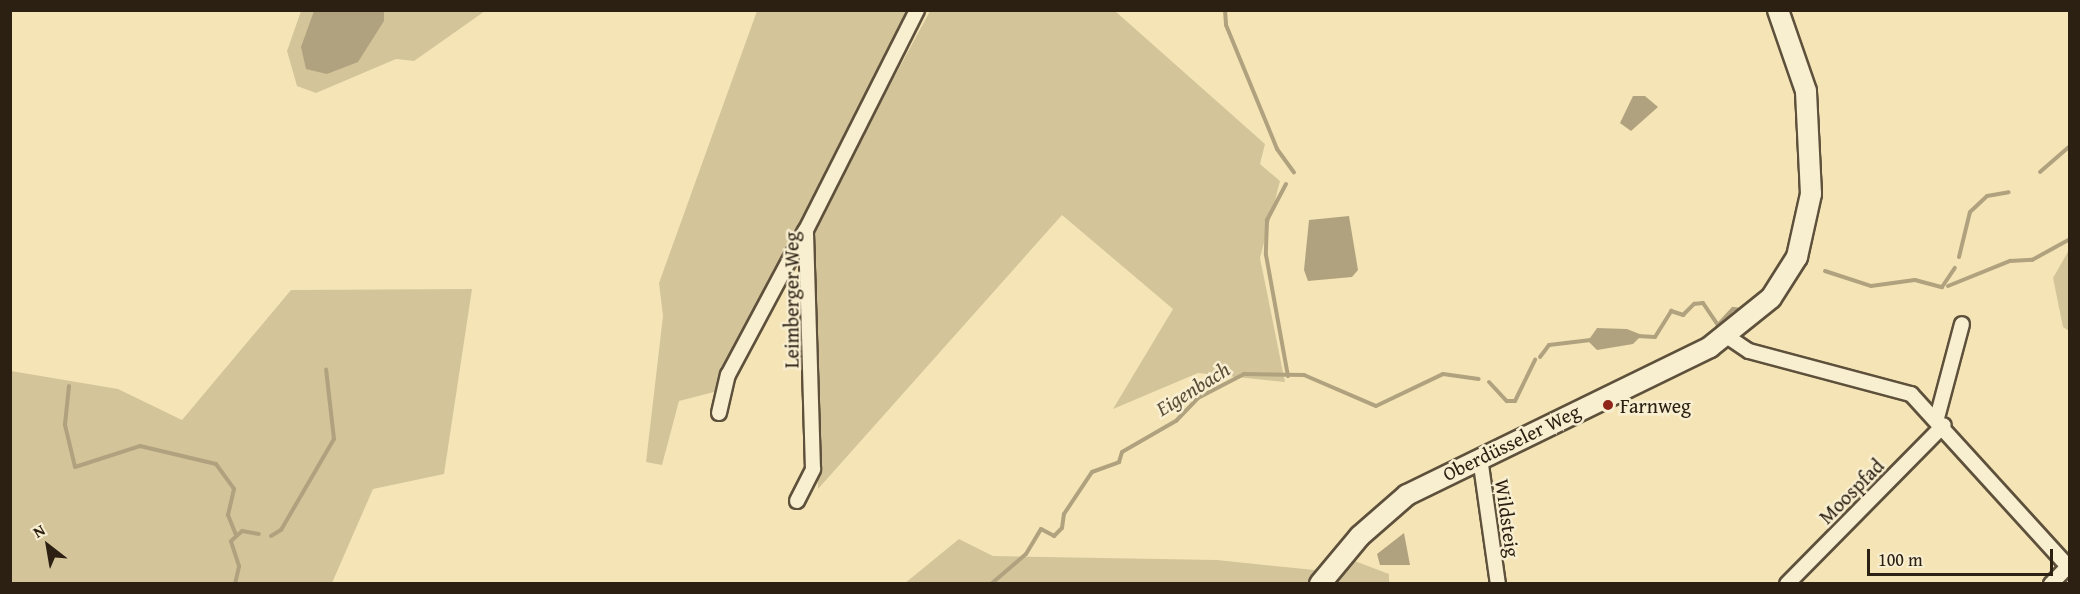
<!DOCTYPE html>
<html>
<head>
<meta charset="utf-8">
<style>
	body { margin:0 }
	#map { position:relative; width:2080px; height:594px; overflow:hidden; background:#f5e5b6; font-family:"Gentium Book Plus",serif }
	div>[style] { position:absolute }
	.green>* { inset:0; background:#d3c49a }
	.water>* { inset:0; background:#b1a27f }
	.stream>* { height:4px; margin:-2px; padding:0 2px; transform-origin:2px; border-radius:2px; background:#b1a27f }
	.roads { filter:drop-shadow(2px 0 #5e513c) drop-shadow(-2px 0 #5e513c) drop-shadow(0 2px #5e513c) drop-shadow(0 -2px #5e513c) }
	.street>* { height:14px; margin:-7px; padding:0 7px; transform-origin:7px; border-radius:7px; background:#f8eed0 }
	.secondary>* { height:20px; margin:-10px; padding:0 10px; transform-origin:10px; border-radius:10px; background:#f8eed0 }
	.dots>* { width:16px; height:16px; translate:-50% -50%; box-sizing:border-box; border:3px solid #f8eed0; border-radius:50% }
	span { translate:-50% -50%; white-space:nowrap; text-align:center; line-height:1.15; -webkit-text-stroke:5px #f8eed0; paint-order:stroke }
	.street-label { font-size:20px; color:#2c2013 }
	.poi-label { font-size:20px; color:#2c2013 }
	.left { translate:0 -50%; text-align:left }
	.water-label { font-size:21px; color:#5b4e39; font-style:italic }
	.frame { position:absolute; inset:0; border:12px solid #2c2013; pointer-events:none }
	.north { position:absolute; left:18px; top:516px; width:60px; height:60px; -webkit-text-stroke:4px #f8eed0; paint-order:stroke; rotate:329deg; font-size:16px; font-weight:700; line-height:24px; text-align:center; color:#2c2013 }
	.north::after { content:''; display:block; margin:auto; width:21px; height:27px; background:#2c2013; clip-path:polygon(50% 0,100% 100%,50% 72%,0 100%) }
	.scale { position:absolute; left:1867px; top:549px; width:186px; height:27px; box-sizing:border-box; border:3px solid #2c2013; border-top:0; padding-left:8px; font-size:18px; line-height:21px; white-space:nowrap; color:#2c2013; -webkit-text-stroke:4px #f8eed0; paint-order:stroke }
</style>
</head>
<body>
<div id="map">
	<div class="green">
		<div style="clip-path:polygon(301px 11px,485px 11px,414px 61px,396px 59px,316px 93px,297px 86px,287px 51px)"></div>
		<div style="clip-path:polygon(757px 11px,915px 11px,718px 391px,679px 401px,662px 465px,646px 462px,663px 316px,659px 283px)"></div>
		<div style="clip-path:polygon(930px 11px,1115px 11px,1265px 144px,1260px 164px,1280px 181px,1260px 258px,1285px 382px,1198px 373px,1113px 409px,1173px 309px,1062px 215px,818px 489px,812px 229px)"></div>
		<div style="clip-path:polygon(2069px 250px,2070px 331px,2069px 331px,2063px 327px,2053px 278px)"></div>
		<div style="clip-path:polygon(472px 289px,444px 474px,373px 489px,332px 583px,11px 583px,11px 371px,118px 389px,182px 420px,291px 290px)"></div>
		<div style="clip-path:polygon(959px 539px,993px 556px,1217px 560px,1324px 571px,1352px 560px,1389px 574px,1389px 584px,904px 584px)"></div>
	</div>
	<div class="water">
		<div style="clip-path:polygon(314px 11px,384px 11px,384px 21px,358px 62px,327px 74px,306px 69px,301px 47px)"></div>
		<div style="clip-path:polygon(1633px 96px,1645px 96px,1658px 107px,1631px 131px,1620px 123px)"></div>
		<div style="clip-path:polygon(1349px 216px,1358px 270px,1352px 277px,1308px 281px,1304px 270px,1309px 220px)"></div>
		<div style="clip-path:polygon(1597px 328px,1627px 329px,1642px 335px,1633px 344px,1597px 350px,1588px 341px)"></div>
		<div style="clip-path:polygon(1404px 533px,1410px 565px,1380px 565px,1377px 554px)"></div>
	</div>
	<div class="stream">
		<div style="left:1225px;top:10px;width:15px;rotate:86deg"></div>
		<div style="left:1226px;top:25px;width:134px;rotate:67.6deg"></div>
		<div style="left:1277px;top:149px;width:29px;rotate:54deg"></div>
		<div style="left:2040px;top:172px;width:40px;rotate:-41deg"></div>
		<div style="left:1286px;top:184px;width:41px;rotate:117.8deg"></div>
		<div style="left:1267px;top:220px;width:35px;rotate:92deg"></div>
		<div style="left:1266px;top:255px;width:123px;rotate:79.7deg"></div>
		<div style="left:1959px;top:257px;width:46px;rotate:-76.3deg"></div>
		<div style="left:1970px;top:212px;width:23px;rotate:-43deg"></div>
		<div style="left:1987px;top:196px;width:22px;rotate:-10deg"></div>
		<div style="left:1825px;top:271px;width:48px;rotate:18.1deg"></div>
		<div style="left:1871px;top:286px;width:44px;rotate:-7.8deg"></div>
		<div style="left:1915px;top:280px;width:28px;rotate:15deg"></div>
		<div style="left:1942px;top:287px;width:23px;rotate:-56deg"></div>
		<div style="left:1948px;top:286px;width:67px;rotate:-22deg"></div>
		<div style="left:2010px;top:261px;width:22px;rotate:-3deg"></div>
		<div style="left:2032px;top:260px;width:43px;rotate:-28.9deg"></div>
		<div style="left:1637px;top:336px;width:18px;rotate:3deg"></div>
		<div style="left:1655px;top:337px;width:31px;rotate:-58deg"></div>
		<div style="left:1671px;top:311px;width:13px;rotate:18deg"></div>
		<div style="left:1683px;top:315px;width:16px;rotate:-45deg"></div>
		<div style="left:1694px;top:304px;width:9px;rotate:-6deg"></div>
		<div style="left:1703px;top:303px;width:27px;rotate:56deg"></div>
		<div style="left:1718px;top:325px;width:22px;rotate:-47deg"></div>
		<div style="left:1733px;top:309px;width:10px;rotate:6deg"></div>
		<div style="left:1540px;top:357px;width:15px;rotate:-53deg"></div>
		<div style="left:1549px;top:345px;width:42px;rotate:-6.8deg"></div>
		<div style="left:1489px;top:382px;width:26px;rotate:47deg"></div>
		<div style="left:1507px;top:401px;width:8px"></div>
		<div style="left:1515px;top:401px;width:46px;rotate:-64deg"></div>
		<div style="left:69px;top:386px;width:39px;rotate:96deg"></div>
		<div style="left:65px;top:425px;width:43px;rotate:76.6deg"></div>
		<div style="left:75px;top:467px;width:68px;rotate:-17.9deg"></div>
		<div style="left:140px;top:446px;width:78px;rotate:13.3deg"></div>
		<div style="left:216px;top:464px;width:31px;rotate:54deg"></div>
		<div style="left:234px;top:489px;width:27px;rotate:103deg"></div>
		<div style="left:228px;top:515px;width:22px;rotate:68deg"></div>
		<div style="left:271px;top:536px;width:12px;rotate:-31deg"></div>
		<div style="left:281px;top:530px;width:105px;rotate:-59.8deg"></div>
		<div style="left:334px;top:439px;width:70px;rotate:-96.5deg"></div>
		<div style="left:235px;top:584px;width:18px;rotate:-77deg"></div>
		<div style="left:239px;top:566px;width:26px;rotate:-108deg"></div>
		<div style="left:231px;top:541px;width:15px;rotate:-42deg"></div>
		<div style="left:242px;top:531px;width:17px;rotate:10deg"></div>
		<div style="left:991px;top:584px;width:46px;rotate:-40.6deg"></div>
		<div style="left:1026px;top:554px;width:29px;rotate:-59deg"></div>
		<div style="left:1041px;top:529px;width:15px;rotate:28deg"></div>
		<div style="left:1054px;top:536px;width:11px;rotate:-45deg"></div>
		<div style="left:1062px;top:528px;width:14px;rotate:-82deg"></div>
		<div style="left:1064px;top:514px;width:50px;rotate:-56.3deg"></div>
		<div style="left:1092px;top:472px;width:29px;rotate:-20deg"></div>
		<div style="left:1119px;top:462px;width:10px;rotate:-73deg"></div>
		<div style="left:1122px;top:452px;width:62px;rotate:-29.9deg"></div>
		<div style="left:1176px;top:421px;width:32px;rotate:-46deg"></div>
		<div style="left:1198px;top:398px;width:52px;rotate:-27.6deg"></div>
		<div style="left:1244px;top:374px;width:60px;rotate:1deg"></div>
		<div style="left:1304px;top:375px;width:78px;rotate:23.3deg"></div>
		<div style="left:1376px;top:406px;width:74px;rotate:-25.5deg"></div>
		<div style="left:1443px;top:374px;width:36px;rotate:8deg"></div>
	</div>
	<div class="roads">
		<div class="street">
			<div style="left:1728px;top:337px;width:25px;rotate:34deg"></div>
			<div style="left:1749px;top:351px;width:168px;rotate:14.9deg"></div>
			<div style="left:1911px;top:394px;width:236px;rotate:47.7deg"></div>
			<div style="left:719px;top:413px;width:39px;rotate:-77deg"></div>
			<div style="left:728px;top:375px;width:163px;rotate:-61.9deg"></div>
			<div style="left:1937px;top:418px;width:97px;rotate:-75.1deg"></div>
			<div style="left:1480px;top:458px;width:127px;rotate:81.9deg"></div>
			<div style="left:797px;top:501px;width:36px;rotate:-63deg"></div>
			<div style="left:813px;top:469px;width:239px;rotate:-91.7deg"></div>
			<div style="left:806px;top:230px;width:246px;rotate:-63.2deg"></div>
			<div style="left:1787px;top:584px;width:223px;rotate:-45.4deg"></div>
			<div style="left:2051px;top:584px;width:28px;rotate:-46deg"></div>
		</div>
		<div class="secondary">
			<div style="left:1320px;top:584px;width:62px;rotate:-50.2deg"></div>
			<div style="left:1360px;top:536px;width:62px;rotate:-41.1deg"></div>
			<div style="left:1407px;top:495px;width:337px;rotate:-26deg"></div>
			<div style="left:1710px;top:347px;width:78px;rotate:-38.8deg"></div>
			<div style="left:1771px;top:298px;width:49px;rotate:-57.6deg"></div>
			<div style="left:1797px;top:257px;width:65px;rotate:-77.5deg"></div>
			<div style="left:1811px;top:194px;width:103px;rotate:-92.8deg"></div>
			<div style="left:1806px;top:91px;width:86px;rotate:-109.1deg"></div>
		</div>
	</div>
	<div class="dots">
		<div style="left:1608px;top:405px;background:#8f2418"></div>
	</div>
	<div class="street-label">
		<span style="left:791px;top:300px;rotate:-90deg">Leimberger Weg</span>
		<span style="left:1511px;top:442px;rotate:-26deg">Oberdüsseler Weg</span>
		<span style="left:1851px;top:491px;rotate:-45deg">Moospfad</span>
		<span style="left:1508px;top:518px;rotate:82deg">Wildsteig</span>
	</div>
	<div class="poi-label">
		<span class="left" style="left:1620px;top:405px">Farnweg</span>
	</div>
	<div class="water-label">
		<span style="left:1193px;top:389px;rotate:-32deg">Eigenbach</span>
	</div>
	<div class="frame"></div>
	<div class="north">N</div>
	<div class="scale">100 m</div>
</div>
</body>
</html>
